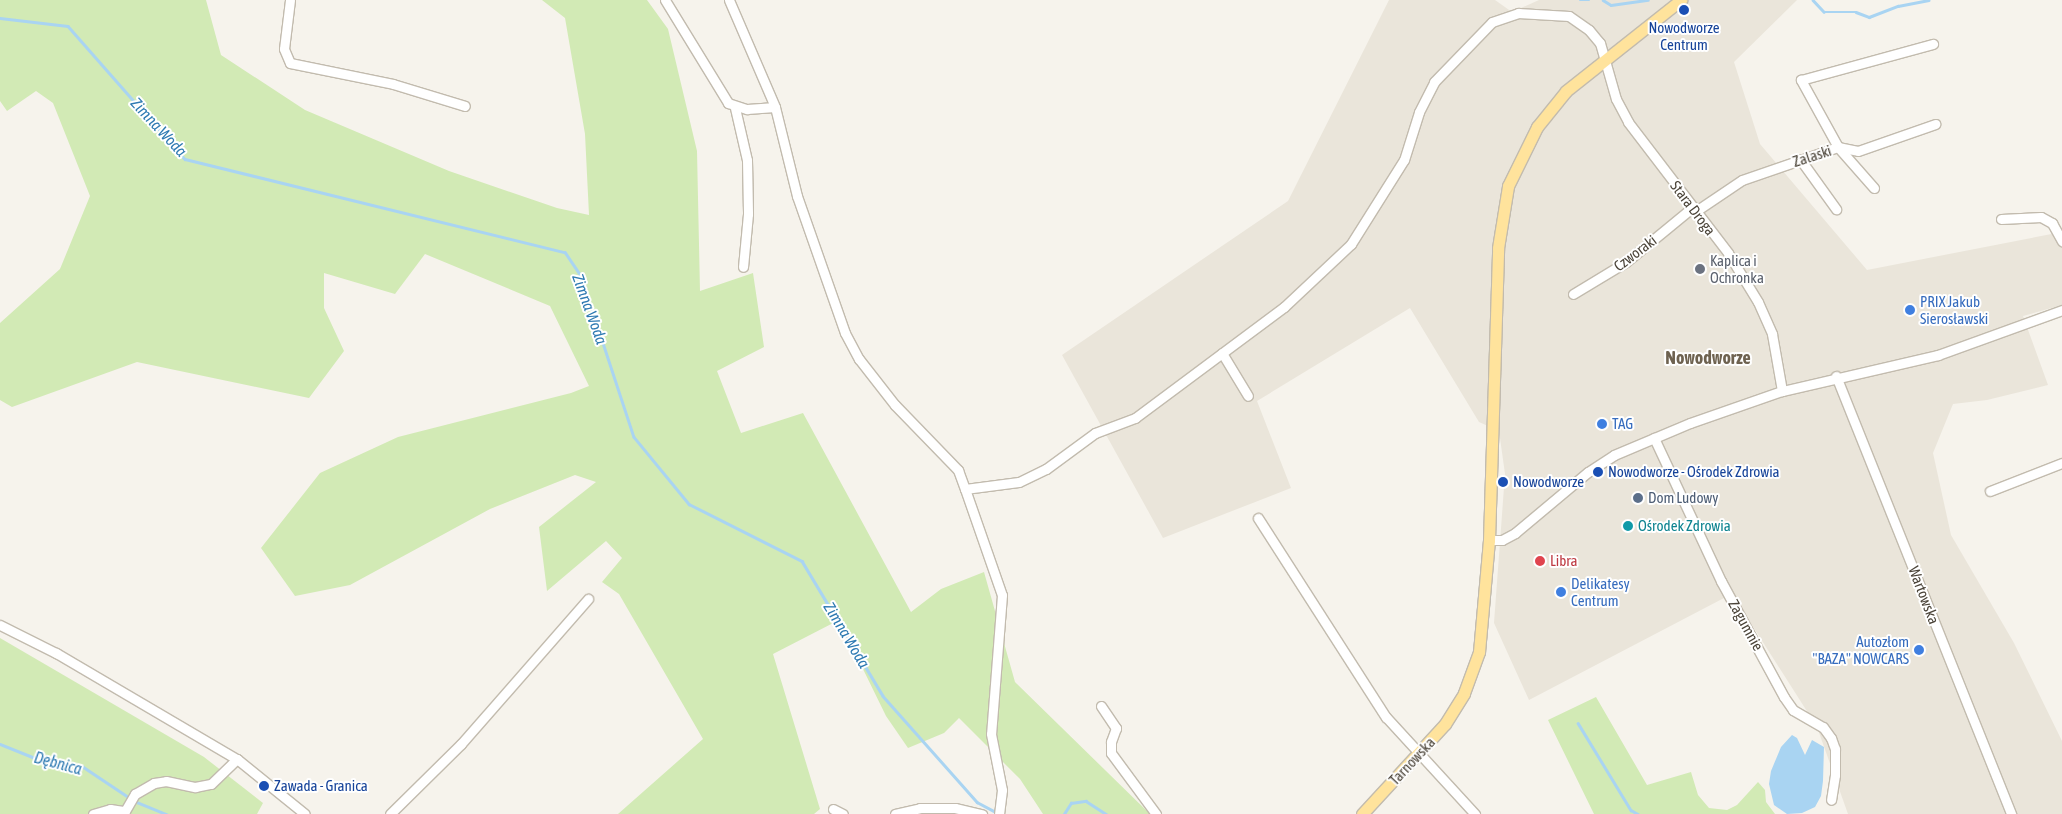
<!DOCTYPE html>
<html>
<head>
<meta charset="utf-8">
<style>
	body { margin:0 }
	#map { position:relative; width:2062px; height:814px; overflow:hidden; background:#f6f3ec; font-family:"Asap Condensed",sans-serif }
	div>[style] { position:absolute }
	.residential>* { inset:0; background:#eae5da }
	.green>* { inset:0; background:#d2eab5 }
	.water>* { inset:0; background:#a9d4f2 }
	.stream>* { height:2.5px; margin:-1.25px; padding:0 1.25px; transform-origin:1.25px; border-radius:1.25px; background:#a9d4f2 }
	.roads { filter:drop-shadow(1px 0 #c2bbae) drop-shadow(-1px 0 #c2bbae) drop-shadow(0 1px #c2bbae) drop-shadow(0 -1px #c2bbae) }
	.minor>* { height:9px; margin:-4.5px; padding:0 4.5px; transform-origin:4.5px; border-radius:4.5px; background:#fff }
	.major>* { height:11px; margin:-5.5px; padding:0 5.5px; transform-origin:5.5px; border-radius:5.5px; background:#ffe39c }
	.dots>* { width:14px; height:14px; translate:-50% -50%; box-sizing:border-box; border:2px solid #fff; border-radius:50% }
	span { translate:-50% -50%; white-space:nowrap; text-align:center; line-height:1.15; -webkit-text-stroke:4px #fff; paint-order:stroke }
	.transit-label { font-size:15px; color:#164399 }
	.left { translate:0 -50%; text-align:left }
	.street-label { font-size:15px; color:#4b4439 }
	.worship-label { font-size:15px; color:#5b616d }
	.shop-label { font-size:15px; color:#366cbe }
	.right { translate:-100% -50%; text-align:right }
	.service-label { font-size:15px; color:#4e5e75 }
	.culture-label { font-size:15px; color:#0d838f }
	.health-label { font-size:15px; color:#be3a42 }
	.water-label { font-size:16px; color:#2e7ab2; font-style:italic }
	.quarter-label { font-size:18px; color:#6e6250; font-weight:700 }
</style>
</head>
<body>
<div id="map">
	<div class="residential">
		<div style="clip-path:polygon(1389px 0,1495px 0,1512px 12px,1539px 0,1797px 0,1734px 62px,1760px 144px,1867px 270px,2062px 232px,2062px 305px,2023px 316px,2048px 385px,1987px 400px,1953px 404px,1933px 453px,1951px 535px,2014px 643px,2062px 741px,2062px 814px,1848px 814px,1817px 727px,1736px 600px,1724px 598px,1529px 700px,1494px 623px,1505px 474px,1499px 431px,1479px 422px,1410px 308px,1257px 401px,1291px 488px,1163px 538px,1062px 355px,1288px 201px)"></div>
	</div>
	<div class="green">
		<div style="clip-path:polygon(0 0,206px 0,221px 55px,305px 110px,449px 171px,557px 208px,589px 215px,585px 134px,565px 18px,542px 0,647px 0,668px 29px,697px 151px,700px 291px,753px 273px,764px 347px,717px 371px,741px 433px,803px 413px,911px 612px,941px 589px,984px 572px,1015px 682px,1150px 814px,1043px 814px,1020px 779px,959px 718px,944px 733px,908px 748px,886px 716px,839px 620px,773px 654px,820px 809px,814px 814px,618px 814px,703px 739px,619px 594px,602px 582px,622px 558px,606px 541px,547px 591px,539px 527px,596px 482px,575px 475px,490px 509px,350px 585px,295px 596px,261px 548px,320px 473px,398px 437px,571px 393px,589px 386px,550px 306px,425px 254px,395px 294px,324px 273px,324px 308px,344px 351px,309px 398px,137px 362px,12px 407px,0 400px,0 323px,60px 269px,90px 196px,53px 103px,36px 91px,7px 111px,0 101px)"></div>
		<div style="clip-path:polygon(0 638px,204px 757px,263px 803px,257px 814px,0 814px)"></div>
		<div style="clip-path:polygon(1596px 697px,1647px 785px,1691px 772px,1698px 795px,1709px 808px,1727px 810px,1737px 805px,1758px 782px,1765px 790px,1766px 802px,1775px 814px,1594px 814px,1548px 720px)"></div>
	</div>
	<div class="water">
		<div style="clip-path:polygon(1792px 735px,1797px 738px,1805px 755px,1812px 740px,1824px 747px,1823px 781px,1821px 796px,1815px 807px,1802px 813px,1787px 814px,1774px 805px,1769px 784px,1771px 771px,1781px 747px)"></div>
	</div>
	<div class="stream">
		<div style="left:1580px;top:0;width:9px"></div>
		<div style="left:1603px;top:0;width:9px;rotate:32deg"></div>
		<div style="left:1611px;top:5px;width:37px;rotate:-8deg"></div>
		<div style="left:1813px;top:0;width:16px;rotate:47deg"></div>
		<div style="left:1824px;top:12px;width:32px"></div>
		<div style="left:1856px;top:12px;width:14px;rotate:21deg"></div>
		<div style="left:1869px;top:17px;width:31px;rotate:-21deg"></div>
		<div style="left:1898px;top:6px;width:31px;rotate:-11deg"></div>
		<div style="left:0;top:18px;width:68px;rotate:6.7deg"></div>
		<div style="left:68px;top:26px;width:177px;rotate:48.7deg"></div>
		<div style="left:185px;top:159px;width:391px;rotate:13.8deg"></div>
		<div style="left:565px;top:252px;width:29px;rotate:56deg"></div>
		<div style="left:581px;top:276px;width:169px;rotate:71.8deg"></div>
		<div style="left:634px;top:437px;width:87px;rotate:50.6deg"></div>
		<div style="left:689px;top:504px;width:127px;rotate:26.8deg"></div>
		<div style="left:802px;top:561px;width:157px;rotate:59deg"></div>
		<div style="left:883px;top:696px;width:142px;rotate:48.4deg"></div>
		<div style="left:977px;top:802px;width:21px;rotate:28deg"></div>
		<div style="left:1578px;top:723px;width:102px;rotate:58.7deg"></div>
		<div style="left:1631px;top:810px;width:8px;rotate:30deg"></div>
		<div style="left:0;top:744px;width:48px;rotate:21.8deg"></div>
		<div style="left:45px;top:762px;width:37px;rotate:6deg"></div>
		<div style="left:82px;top:766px;width:58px;rotate:33.7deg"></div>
		<div style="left:134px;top:801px;width:35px;rotate:22deg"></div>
		<div style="left:1064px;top:814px;width:13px;rotate:-58deg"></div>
		<div style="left:1071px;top:803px;width:15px;rotate:-8deg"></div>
		<div style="left:1086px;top:801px;width:24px;rotate:33deg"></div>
	</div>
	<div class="roads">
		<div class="minor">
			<div style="left:290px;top:0;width:49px;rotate:97deg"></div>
			<div style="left:284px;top:49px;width:15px;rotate:67deg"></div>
			<div style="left:290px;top:63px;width:105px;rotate:11.5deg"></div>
			<div style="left:393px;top:84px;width:75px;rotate:17deg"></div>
			<div style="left:665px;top:0;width:121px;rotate:58.5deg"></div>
			<div style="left:728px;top:103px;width:20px;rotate:18deg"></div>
			<div style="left:747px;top:109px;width:28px;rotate:-4deg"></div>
			<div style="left:729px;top:0;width:116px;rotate:66.7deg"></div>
			<div style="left:775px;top:107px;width:92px;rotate:76.1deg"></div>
			<div style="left:797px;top:196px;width:145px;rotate:70.7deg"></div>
			<div style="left:845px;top:333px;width:30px;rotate:62deg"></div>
			<div style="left:859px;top:359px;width:58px;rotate:52deg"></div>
			<div style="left:895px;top:405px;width:91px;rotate:45.9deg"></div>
			<div style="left:958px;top:470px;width:20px;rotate:70deg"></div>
			<div style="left:965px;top:489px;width:54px;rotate:-7.4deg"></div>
			<div style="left:1019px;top:482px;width:30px;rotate:-26deg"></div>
			<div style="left:1046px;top:469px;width:61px;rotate:-36.3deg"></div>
			<div style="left:1095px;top:433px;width:43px;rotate:-20.6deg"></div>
			<div style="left:1135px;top:418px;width:186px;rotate:-36.7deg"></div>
			<div style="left:1284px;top:307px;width:92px;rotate:-43.2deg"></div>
			<div style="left:1351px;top:244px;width:99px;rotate:-57.8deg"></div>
			<div style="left:1404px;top:160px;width:50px;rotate:-72.6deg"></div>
			<div style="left:1419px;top:112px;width:34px;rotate:-63deg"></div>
			<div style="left:1434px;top:82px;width:83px;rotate:-46deg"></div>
			<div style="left:1492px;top:22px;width:28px;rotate:-19deg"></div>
			<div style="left:1518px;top:13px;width:51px;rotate:3.4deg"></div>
			<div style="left:1569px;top:16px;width:24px;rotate:35deg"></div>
			<div style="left:1589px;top:30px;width:17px;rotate:50deg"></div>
			<div style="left:1600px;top:43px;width:58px;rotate:74.1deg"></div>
			<div style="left:1616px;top:99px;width:26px;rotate:62deg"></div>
			<div style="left:1628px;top:122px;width:165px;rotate:52.6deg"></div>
			<div style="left:1728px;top:253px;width:57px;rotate:58.5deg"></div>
			<div style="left:1758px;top:302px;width:35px;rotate:66deg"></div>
			<div style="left:1772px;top:334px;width:58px;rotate:80deg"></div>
			<div style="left:735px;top:108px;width:53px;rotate:77deg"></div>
			<div style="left:747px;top:160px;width:54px;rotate:88.9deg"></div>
			<div style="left:748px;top:214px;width:53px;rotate:95.4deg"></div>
			<div style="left:1800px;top:159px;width:62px;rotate:54.2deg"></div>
			<div style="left:1874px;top:188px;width:55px;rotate:-131.3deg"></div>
			<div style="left:1838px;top:147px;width:77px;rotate:-118.9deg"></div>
			<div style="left:1801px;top:80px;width:137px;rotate:-15.3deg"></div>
			<div style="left:1696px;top:211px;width:55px;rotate:-34deg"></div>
			<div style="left:1742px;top:180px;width:102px;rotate:-19deg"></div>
			<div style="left:1838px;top:147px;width:20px;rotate:11deg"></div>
			<div style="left:1858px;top:151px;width:82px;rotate:-19.3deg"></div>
			<div style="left:2001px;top:219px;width:40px;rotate:-2.9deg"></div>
			<div style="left:2041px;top:217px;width:13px;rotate:29deg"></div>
			<div style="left:2052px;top:223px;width:21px;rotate:61deg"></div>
			<div style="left:1573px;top:294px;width:62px;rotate:-31.1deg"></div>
			<div style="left:1626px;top:262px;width:87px;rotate:-39.4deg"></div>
			<div style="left:1222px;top:353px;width:50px;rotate:58.8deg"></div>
			<div style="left:1836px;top:376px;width:472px;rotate:68.2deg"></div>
			<div style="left:1654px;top:438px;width:158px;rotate:64.9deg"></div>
			<div style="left:1721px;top:581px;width:132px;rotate:61.5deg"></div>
			<div style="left:1784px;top:697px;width:16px;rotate:55deg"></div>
			<div style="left:1793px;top:710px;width:34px;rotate:30deg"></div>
			<div style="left:1823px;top:727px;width:14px;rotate:54deg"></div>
			<div style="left:1831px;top:738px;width:12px;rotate:70deg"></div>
			<div style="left:1835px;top:749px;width:26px;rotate:90deg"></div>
			<div style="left:1835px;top:775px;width:25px;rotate:99deg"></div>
			<div style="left:965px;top:489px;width:112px;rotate:70.8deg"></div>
			<div style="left:1002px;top:595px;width:139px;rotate:94.5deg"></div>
			<div style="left:991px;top:734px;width:57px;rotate:78.9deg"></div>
			<div style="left:1002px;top:790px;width:24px;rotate:97deg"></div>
			<div style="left:1990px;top:491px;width:77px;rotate:-21.3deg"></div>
			<div style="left:1258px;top:518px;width:237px;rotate:57.3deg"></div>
			<div style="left:1386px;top:717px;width:132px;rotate:47.5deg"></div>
			<div style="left:1489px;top:540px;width:13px"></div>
			<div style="left:1502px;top:540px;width:15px;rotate:-28deg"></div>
			<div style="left:1515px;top:533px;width:95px;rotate:-39.9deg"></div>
			<div style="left:1588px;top:472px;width:31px;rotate:-33deg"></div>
			<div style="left:1614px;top:455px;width:82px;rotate:-22.8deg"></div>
			<div style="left:1690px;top:423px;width:97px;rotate:-19.2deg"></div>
			<div style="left:1782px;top:391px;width:160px;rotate:-13deg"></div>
			<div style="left:1938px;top:355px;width:132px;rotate:-19.9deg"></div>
			<div style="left:0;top:625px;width:63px;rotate:26.6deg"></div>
			<div style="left:56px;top:653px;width:210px;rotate:30.4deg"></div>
			<div style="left:237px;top:759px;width:87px;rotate:39deg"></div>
			<div style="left:1101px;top:706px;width:27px;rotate:56deg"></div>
			<div style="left:1116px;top:728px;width:15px;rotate:110deg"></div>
			<div style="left:1111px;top:742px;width:11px;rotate:90deg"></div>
			<div style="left:1111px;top:753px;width:76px;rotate:53.6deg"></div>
			<div style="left:833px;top:809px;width:11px;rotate:27deg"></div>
			<div style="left:93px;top:814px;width:18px;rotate:-16deg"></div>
			<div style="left:110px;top:809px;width:15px;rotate:8deg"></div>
			<div style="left:125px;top:811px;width:20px;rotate:-60deg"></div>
			<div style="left:135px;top:794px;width:22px;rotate:-30deg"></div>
			<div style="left:154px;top:783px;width:12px;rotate:-9deg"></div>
			<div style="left:166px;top:781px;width:30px;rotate:12deg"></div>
			<div style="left:195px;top:787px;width:16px;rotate:-11deg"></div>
			<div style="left:211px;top:784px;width:36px;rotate:-44deg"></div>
			<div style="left:390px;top:814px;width:100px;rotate:-44.6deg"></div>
			<div style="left:461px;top:744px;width:193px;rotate:-48.8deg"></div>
			<div style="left:895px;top:814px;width:26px;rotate:-13deg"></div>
			<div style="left:920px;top:808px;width:35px"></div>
			<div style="left:955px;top:808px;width:28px;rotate:13deg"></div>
		</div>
		<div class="major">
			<div style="left:1362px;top:814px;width:122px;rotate:-47.3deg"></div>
			<div style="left:1445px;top:724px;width:36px;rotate:-58deg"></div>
			<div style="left:1464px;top:693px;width:44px;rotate:-69.9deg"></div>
			<div style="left:1479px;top:652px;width:112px;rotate:-84.9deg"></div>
			<div style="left:1489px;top:540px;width:292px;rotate:-88.2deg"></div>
			<div style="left:1498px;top:248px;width:63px;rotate:-80.8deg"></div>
			<div style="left:1508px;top:186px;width:66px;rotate:-63.8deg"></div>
			<div style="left:1537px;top:127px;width:46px;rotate:-51.1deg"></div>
			<div style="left:1566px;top:91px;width:147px;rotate:-38.4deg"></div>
		</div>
	</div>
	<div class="dots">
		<div style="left:1684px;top:10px;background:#1a4fb4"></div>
		<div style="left:1700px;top:269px;background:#6b7280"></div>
		<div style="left:1910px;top:310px;background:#3f7fe0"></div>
		<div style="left:1602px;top:424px;background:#3f7fe0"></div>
		<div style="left:1598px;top:472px;background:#1a4fb4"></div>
		<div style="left:1503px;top:482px;background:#1a4fb4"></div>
		<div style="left:1638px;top:498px;background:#5c6f8a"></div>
		<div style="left:1628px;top:526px;background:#0f9aa8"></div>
		<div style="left:1540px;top:561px;background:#e0444e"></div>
		<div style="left:1561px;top:592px;background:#3f7fe0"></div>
		<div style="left:1919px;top:650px;background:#3f7fe0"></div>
		<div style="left:264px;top:786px;background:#1a4fb4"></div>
	</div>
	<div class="transit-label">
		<span style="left:1684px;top:36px">Nowodworze<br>Centrum</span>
		<span class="left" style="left:1608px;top:472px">Nowodworze - Ośrodek Zdrowia</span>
		<span class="left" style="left:1513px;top:482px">Nowodworze</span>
		<span class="left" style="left:274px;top:786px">Zawada - Granica</span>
	</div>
	<div class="street-label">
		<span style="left:1812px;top:156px;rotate:-18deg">Zalaski</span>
		<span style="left:1693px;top:208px;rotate:53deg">Stara Droga</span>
		<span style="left:1635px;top:253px;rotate:-37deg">Czworaki</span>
		<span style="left:1924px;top:595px;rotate:69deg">Wartowska</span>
		<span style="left:1746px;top:625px;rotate:61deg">Zagumnie</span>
		<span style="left:1412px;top:761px;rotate:-47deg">Tarnowska</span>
	</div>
	<div class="worship-label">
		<span class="left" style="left:1710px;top:269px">Kaplica i<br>Ochronka</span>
	</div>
	<div class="shop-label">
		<span class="left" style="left:1920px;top:310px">PRIX Jakub<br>Sierosławski</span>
		<span class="left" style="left:1612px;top:424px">TAG</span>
		<span class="left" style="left:1571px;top:592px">Delikatesy<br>Centrum</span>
		<span class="right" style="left:1909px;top:650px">Autozłom<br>"BAZA" NOWCARS</span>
	</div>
	<div class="service-label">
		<span class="left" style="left:1648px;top:498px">Dom Ludowy</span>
	</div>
	<div class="culture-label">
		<span class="left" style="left:1638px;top:526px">Ośrodek Zdrowia</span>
	</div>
	<div class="health-label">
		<span class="left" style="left:1550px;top:561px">Libra</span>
	</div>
	<div class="water-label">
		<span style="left:159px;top:127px;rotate:47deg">Zimna Woda</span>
		<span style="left:590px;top:309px;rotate:70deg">Zimna Woda</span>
		<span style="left:847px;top:635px;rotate:59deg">Zimna Woda</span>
		<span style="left:58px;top:763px;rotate:15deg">Dębnica</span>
	</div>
	<div class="quarter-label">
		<span style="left:1708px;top:358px">Nowodworze</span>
	</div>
</div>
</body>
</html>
